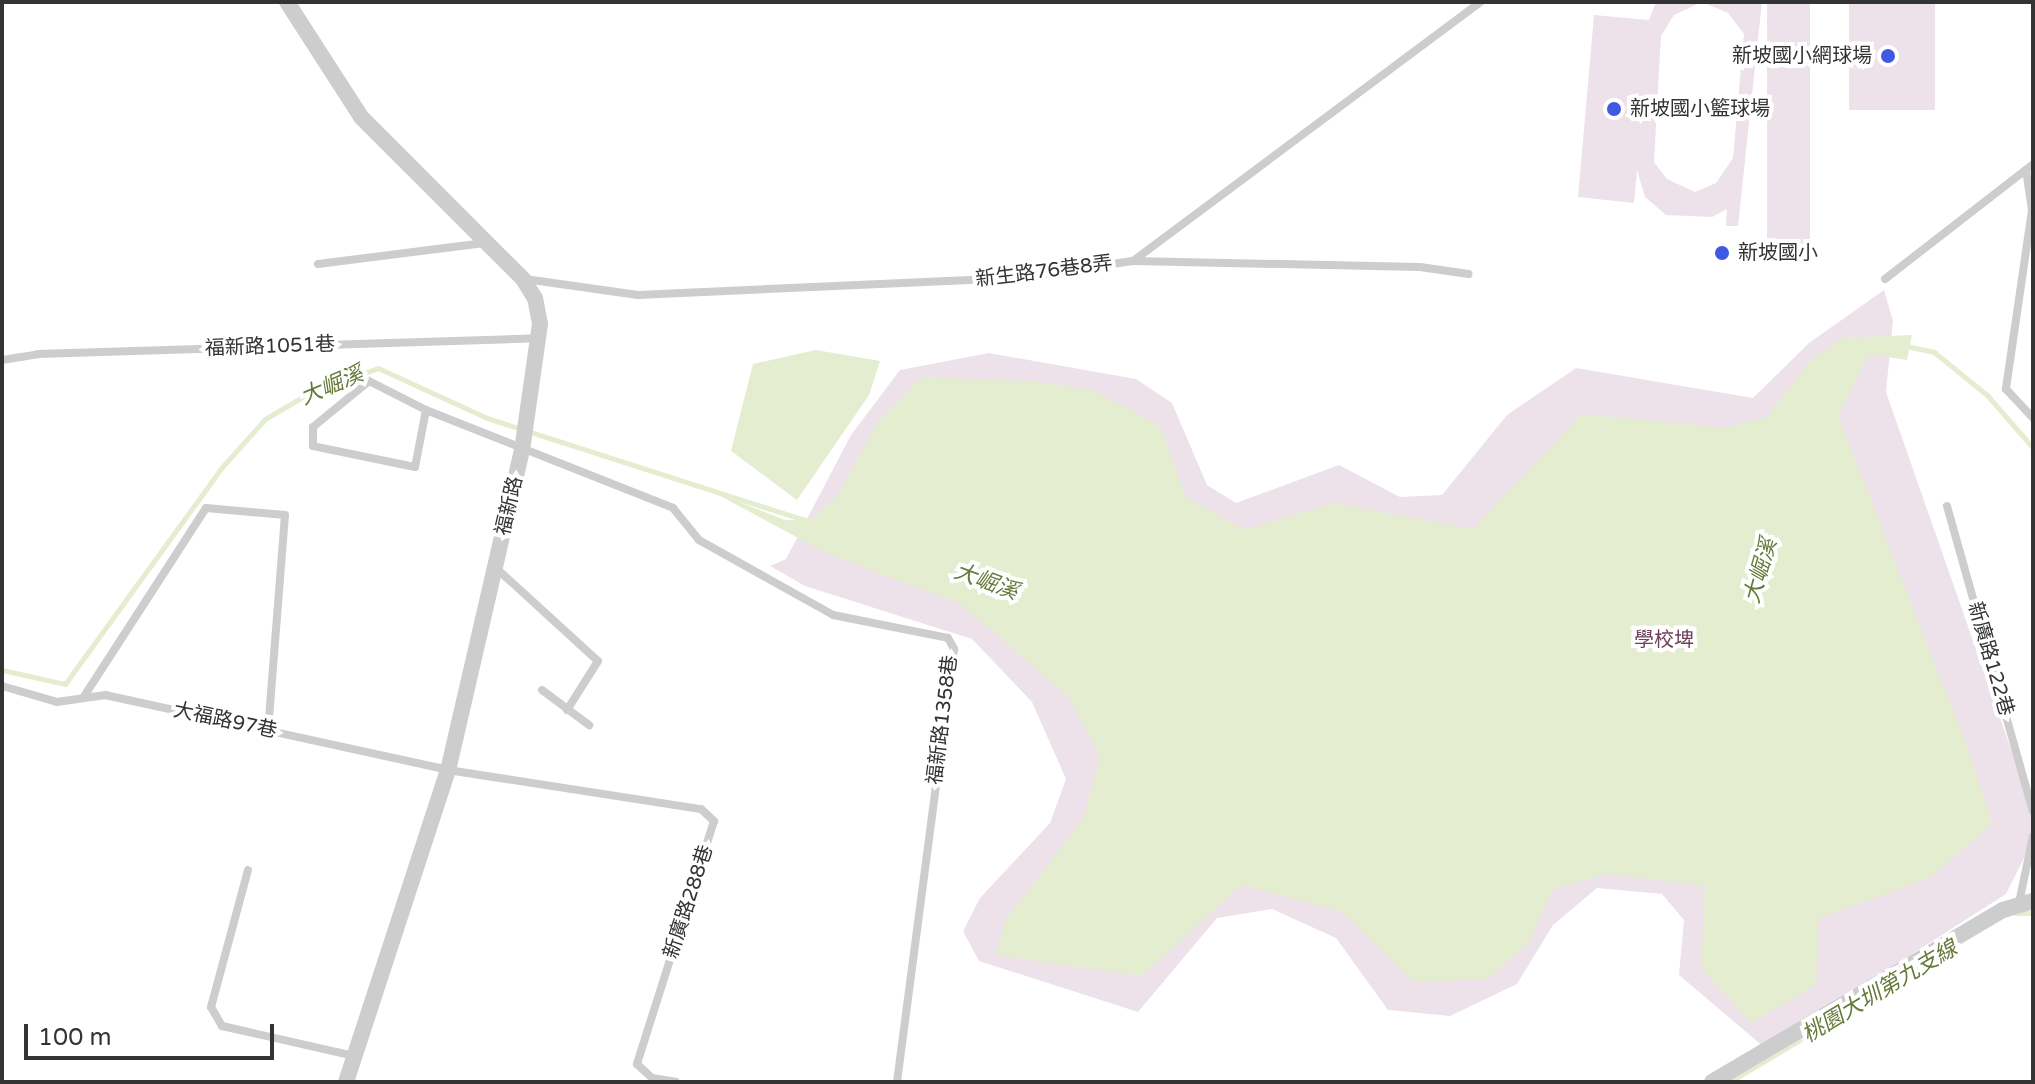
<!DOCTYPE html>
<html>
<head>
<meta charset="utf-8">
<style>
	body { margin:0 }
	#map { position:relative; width:2035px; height:1084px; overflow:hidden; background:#fff; font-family:"Varela Round","Noto Sans TC",sans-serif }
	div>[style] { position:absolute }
	.green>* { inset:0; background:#eee2ea; transform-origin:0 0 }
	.water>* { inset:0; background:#e4edcf }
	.stream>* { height:5px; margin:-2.5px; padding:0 2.5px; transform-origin:2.5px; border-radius:2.5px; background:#e4edcf }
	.lane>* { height:8px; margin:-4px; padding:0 4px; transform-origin:4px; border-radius:4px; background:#cdcdcd }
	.street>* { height:16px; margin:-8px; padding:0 8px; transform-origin:8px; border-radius:8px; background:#cdcdcd }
	.dots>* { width:22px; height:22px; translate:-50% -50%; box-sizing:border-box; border:4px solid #fff; border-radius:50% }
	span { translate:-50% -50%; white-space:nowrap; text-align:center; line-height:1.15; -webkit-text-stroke:8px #fff; paint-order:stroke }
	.poi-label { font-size:20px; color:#333 }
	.right { translate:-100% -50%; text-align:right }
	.left { translate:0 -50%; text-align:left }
	.street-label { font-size:20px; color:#333 }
	.park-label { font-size:20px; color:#6e405a }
	.water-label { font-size:22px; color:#667938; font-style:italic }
	.frame { position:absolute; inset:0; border:4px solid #333; pointer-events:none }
	.scale { position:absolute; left:24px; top:1024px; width:250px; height:36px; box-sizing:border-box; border:4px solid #333; border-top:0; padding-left:10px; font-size:24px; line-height:28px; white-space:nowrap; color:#333; -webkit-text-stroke:6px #fff; paint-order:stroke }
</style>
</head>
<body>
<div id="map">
	<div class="green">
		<div style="clip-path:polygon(evenodd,1656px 2px,1762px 2px,1738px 226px,1726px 226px,1727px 209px,1712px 217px,1666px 215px,1645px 197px,1637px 170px,1634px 203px,1578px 197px,1594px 15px,1649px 20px,1656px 2px,1702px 2px,1728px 13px,1744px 34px,1733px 158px,1716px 183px,1695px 192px,1667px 179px,1654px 162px,1661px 36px,1674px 15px,1702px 2px)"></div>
		<div style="left:1767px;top:2px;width:43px;height:256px"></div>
		<div style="left:1849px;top:2px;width:86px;height:108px"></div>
		<div style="clip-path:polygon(1884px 290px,1893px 321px,1886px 392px,2033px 812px,2033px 840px,2006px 894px,1765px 1048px,1679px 975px,1684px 920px,1662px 894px,1597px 888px,1553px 925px,1517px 984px,1450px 1016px,1388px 1010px,1336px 938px,1272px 909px,1217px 918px,1138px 1012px,979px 961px,963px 931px,980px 898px,1050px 823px,1066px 779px,1032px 702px,972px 639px,805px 586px,770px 566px,786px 559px,851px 435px,900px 370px,989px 353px,1136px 379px,1172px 403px,1207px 485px,1236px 503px,1339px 465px,1400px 497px,1442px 495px,1507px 415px,1576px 368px,1753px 398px,1809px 343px)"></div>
	</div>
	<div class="water">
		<div style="clip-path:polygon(1912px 335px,1907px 360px,1868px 354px,1838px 416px,1972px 759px,1992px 824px,1929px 878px,1819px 918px,1816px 985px,1751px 1023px,1701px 968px,1705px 886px,1607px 874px,1552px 889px,1529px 943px,1487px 979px,1414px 982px,1341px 911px,1241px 885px,1142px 976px,996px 955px,1005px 921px,1084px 817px,1100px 755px,1068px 696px,959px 603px,826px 553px,713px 492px,785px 520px,811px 520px,836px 498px,878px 422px,922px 377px,1041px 382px,1092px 390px,1160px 426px,1186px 497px,1245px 530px,1333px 503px,1473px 529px,1582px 414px,1724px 428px,1767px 417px,1810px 361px,1843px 338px)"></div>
		<div style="clip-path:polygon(816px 350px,880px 361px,869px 395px,797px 500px,731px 451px,753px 364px)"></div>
	</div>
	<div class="stream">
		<div style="left:1906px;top:346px;width:29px;rotate:12deg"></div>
		<div style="left:1934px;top:352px;width:68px;rotate:39.1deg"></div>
		<div style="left:1987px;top:395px;width:70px;rotate:49deg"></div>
		<div style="left:2px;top:670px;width:65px;rotate:12.5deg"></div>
		<div style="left:65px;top:684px;width:269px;rotate:-54.1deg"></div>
		<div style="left:223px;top:466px;width:63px;rotate:-48.2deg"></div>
		<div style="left:265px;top:419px;width:53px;rotate:-30.4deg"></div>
		<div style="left:311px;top:392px;width:71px;rotate:-19.7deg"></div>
		<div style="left:378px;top:368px;width:120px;rotate:24.6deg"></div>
		<div style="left:487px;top:418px;width:339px;rotate:17.8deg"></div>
		<div style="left:2016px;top:913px;width:17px"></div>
		<div style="left:1729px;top:1082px;width:155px;rotate:-30.7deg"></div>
	</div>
	<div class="lane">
		<div style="left:2026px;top:170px;width:40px;rotate:81.5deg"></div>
		<div style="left:2032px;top:210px;width:181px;rotate:98.3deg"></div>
		<div style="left:2006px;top:389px;width:40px;rotate:47deg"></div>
		<div style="left:1133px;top:261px;width:287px;rotate:1.2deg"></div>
		<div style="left:1420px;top:267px;width:49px;rotate:8.3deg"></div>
		<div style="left:318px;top:264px;width:168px;rotate:-7.2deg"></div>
		<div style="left:525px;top:279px;width:114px;rotate:8.1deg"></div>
		<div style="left:638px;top:295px;width:377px;rotate:-2.6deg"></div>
		<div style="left:1015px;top:278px;width:119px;rotate:-8.2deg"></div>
		<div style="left:1133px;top:261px;width:433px;rotate:-36.7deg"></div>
		<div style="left:1885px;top:279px;width:187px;rotate:-37.8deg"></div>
		<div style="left:2px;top:360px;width:36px;rotate:-9deg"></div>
		<div style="left:38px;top:354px;width:499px;rotate:-1.8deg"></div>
		<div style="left:426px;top:410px;width:58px;rotate:100.9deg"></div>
		<div style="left:415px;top:467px;width:104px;rotate:-168.4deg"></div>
		<div style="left:313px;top:446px;width:19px;rotate:-90deg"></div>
		<div style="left:313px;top:427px;width:72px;rotate:-39.4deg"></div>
		<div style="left:369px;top:381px;width:64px;rotate:27deg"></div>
		<div style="left:426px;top:410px;width:266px;rotate:21.6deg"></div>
		<div style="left:673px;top:508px;width:41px;rotate:50.9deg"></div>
		<div style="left:699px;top:540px;width:154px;rotate:29.2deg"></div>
		<div style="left:833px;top:615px;width:117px;rotate:11.3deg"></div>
		<div style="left:948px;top:638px;width:13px;rotate:61deg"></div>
		<div style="left:954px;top:649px;width:437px;rotate:97.5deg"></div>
		<div style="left:1947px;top:506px;width:317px;rotate:74.3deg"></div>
		<div style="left:496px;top:568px;width:138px;rotate:42.4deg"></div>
		<div style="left:598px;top:661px;width:58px;rotate:122.3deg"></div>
		<div style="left:2px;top:686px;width:57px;rotate:16.2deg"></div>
		<div style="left:57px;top:702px;width:49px;rotate:-8.3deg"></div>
		<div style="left:105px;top:695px;width:351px;rotate:12.3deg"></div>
		<div style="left:448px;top:770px;width:256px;rotate:8.8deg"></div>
		<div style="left:701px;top:809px;width:18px;rotate:43deg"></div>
		<div style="left:714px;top:821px;width:255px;rotate:107.6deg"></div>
		<div style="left:637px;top:1064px;width:21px;rotate:43deg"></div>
		<div style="left:652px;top:1078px;width:24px;rotate:9deg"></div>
		<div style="left:542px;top:690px;width:59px;rotate:36.7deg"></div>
		<div style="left:83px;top:698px;width:226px;rotate:-57.1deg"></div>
		<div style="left:206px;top:508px;width:79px;rotate:5.1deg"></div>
		<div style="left:285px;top:515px;width:217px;rotate:94.5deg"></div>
		<div style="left:248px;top:870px;width:142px;rotate:105.1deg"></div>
		<div style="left:211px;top:1007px;width:22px;rotate:60deg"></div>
		<div style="left:222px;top:1026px;width:135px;rotate:12.8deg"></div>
		<div style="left:2019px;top:903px;width:68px;rotate:-78.2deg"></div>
	</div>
	<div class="street">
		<div style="left:287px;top:2px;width:137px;rotate:57.2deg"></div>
		<div style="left:361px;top:117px;width:229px;rotate:45deg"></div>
		<div style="left:523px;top:279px;width:22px;rotate:58deg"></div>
		<div style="left:535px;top:298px;width:26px;rotate:79deg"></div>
		<div style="left:540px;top:324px;width:127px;rotate:98.1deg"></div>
		<div style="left:522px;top:450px;width:328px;rotate:103deg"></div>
		<div style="left:448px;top:770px;width:328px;rotate:108.1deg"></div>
		<div style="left:1712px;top:1082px;width:338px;rotate:-30.6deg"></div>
		<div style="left:2003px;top:910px;width:31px;rotate:-17deg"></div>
	</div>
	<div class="dots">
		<div style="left:1888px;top:56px;background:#3f5ae0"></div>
		<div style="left:1614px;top:109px;background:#3f5ae0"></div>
		<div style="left:1722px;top:253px;background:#3f5ae0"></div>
	</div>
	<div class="poi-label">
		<span class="right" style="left:1872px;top:56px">新坡國小網球場</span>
		<span class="left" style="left:1630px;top:109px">新坡國小籃球場</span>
		<span class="left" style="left:1738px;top:253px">新坡國小</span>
	</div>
	<div class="street-label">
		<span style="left:1044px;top:272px;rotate:-7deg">新生路76巷8弄</span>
		<span style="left:270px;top:347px;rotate:-2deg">福新路1051巷</span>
		<span style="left:510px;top:506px;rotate:-77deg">福新路</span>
		<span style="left:1990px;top:659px;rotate:74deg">新廣路122巷</span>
		<span style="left:943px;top:720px;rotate:-83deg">福新路1358巷</span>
		<span style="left:225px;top:721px;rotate:12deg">大福路97巷</span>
		<span style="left:689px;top:902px;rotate:-72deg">新廣路288巷</span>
	</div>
	<div class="park-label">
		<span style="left:1664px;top:640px">學校埤</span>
	</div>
	<div class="water-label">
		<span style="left:332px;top:386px;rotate:-23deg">大崛溪</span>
		<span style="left:1761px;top:571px;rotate:-74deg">大崛溪</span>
		<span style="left:986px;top:582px;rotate:20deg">大崛溪</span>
		<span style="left:1880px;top:992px;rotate:-31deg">桃園大圳第九支線</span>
	</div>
	<div class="frame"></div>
	<div class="scale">100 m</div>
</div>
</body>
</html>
